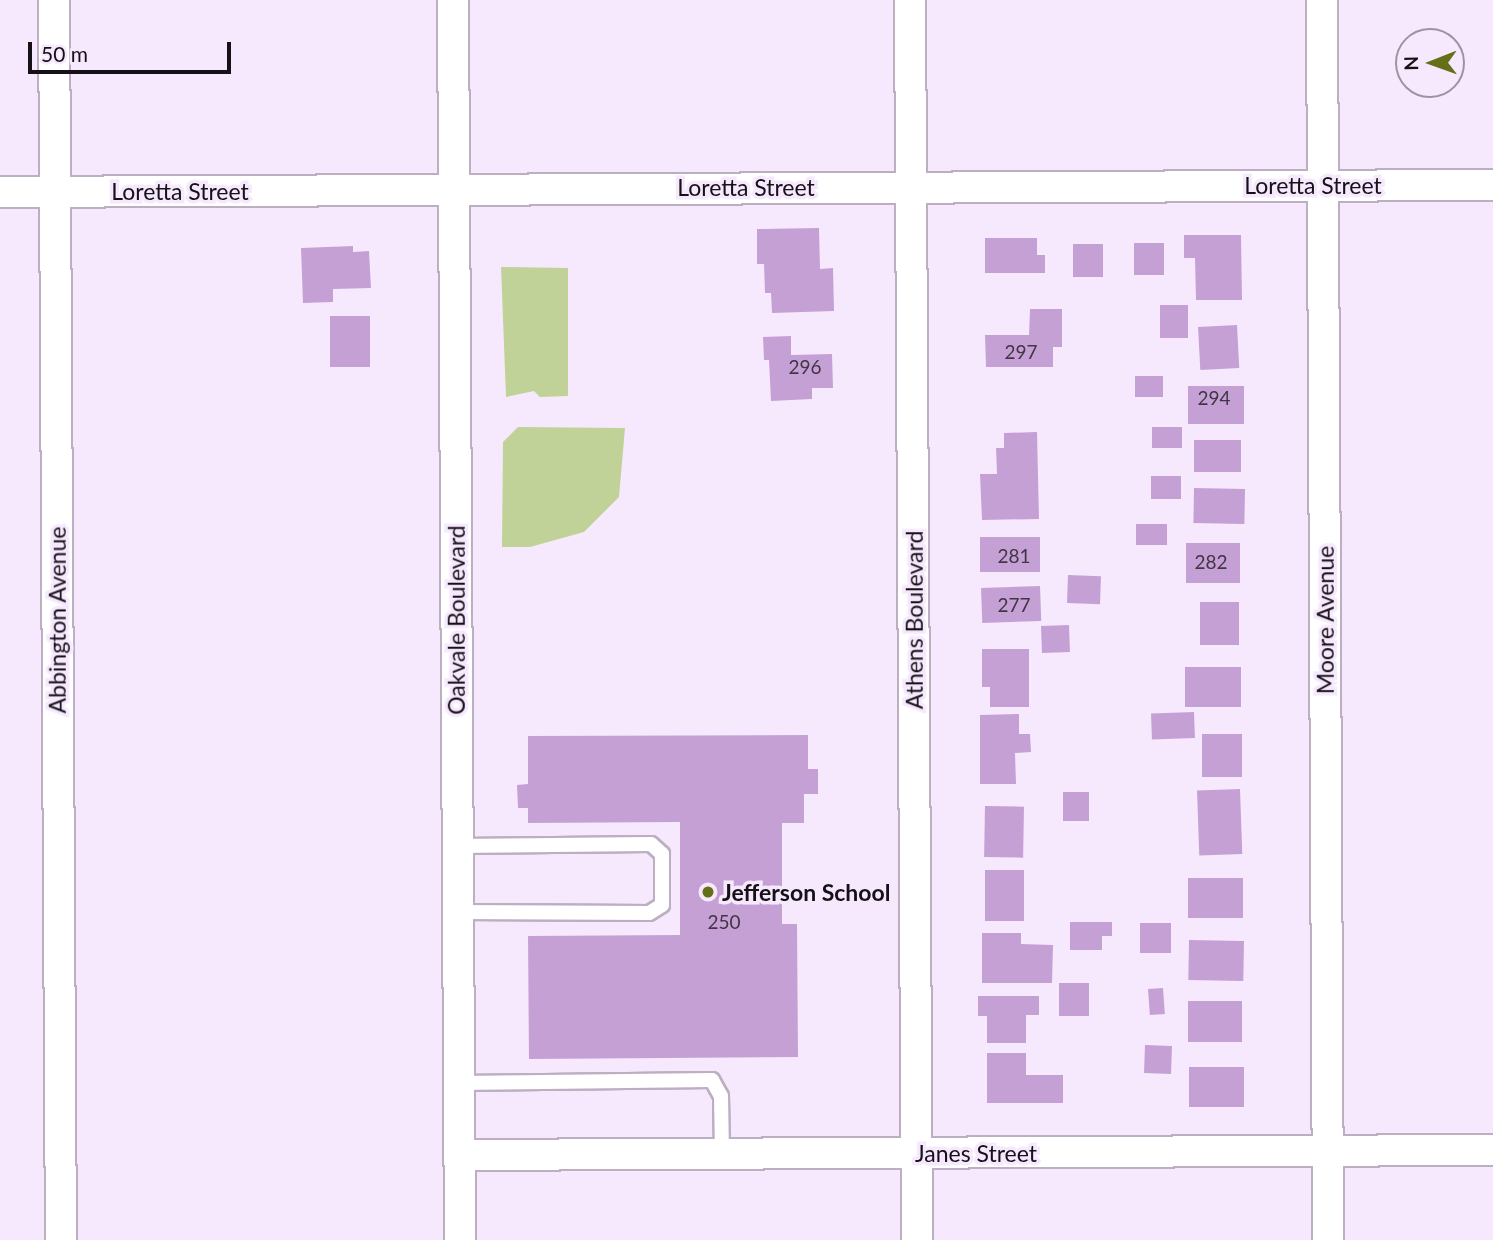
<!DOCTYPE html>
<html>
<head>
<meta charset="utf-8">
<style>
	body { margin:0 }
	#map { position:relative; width:1493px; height:1240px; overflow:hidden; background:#f7e9fd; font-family:Lato,sans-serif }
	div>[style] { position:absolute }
	.green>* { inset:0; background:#c0d297 }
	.building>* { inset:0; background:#c5a0d5; transform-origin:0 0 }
	.roads { filter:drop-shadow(2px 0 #bcafc2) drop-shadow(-2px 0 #bcafc2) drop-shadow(0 2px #bcafc2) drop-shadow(0 -2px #bcafc2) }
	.service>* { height:14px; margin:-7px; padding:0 7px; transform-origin:7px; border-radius:7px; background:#fff }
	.minor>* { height:30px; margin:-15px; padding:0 15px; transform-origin:15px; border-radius:15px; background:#fff }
	.dots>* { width:19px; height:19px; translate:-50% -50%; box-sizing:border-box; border:4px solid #f7e9fd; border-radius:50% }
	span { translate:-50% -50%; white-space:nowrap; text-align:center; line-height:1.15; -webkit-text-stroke:7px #f7e9fd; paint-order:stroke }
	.number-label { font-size:19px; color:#413546 }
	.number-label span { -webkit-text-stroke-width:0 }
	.street-label { font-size:23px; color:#151117 }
	.poi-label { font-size:23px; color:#151117; font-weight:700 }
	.left { translate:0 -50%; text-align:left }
	.north { position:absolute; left:1395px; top:28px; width:70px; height:70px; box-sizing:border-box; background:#f7e9fd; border:2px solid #9d93a1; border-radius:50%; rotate:269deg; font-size:19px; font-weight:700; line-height:28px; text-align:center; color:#151117 }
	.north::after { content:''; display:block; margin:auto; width:24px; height:32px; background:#646f17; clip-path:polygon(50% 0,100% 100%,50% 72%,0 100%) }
	.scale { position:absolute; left:28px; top:42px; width:203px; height:32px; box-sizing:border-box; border:4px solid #151117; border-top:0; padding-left:9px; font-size:21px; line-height:24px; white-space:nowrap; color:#151117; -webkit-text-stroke:5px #f7e9fd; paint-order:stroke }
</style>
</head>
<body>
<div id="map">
	<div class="green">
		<div style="clip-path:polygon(501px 267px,568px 268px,568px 396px,540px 397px,534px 391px,506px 397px)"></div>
		<div style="clip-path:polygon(518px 427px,625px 428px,619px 497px,584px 532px,530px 547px,502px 547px,503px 442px)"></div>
	</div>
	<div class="building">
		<div style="clip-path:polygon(819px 228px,820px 269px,833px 268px,834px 311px,772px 313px,771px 293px,765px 293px,764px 264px,757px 264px,757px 229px)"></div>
		<div style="clip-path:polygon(1184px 235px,1241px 235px,1242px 300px,1196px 300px,1195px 258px,1184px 258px)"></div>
		<div style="clip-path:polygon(985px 238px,1037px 238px,1037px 255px,1045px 255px,1045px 273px,985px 273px)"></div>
		<div style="left:1134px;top:243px;width:30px;height:32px"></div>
		<div style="left:1073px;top:244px;width:30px;height:33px"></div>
		<div style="clip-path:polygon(353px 246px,353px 252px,369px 251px,371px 288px,333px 289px,333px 302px,303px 303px,301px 248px)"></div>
		<div style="left:1160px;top:305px;width:28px;height:33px"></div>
		<div style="clip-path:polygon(1030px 309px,1062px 309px,1062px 347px,1053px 347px,1053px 367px,986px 367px,985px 335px,1029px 335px)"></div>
		<div style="left:330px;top:316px;width:40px;height:51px"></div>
		<div style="left:1237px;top:325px;width:43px;height:39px;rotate:87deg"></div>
		<div style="clip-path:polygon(791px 336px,791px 355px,832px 354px,833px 388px,812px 388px,812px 399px,771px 401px,769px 360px,764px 360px,763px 337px)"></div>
		<div style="left:1135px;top:376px;width:28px;height:21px"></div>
		<div style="left:1188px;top:386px;width:56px;height:38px"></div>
		<div style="left:1152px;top:427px;width:30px;height:21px"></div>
		<div style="clip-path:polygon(1037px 432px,1039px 519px,982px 520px,980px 474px,997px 474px,996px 448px,1004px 448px,1004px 433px)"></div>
		<div style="left:1194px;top:440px;width:47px;height:32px"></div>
		<div style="left:1151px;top:476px;width:30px;height:23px"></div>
		<div style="left:1194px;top:488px;width:51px;height:35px;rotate:1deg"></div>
		<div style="left:1167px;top:524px;width:21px;height:31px;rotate:90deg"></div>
		<div style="left:980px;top:537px;width:60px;height:35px"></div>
		<div style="left:1240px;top:543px;width:40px;height:54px;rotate:90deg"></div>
		<div style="left:1068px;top:575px;width:33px;height:28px;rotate:2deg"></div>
		<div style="left:1040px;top:586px;width:35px;height:59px;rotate:88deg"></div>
		<div style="left:1200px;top:602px;width:39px;height:43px"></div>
		<div style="left:1069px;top:625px;width:27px;height:28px;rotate:88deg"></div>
		<div style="clip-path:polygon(982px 649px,1029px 649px,1029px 707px,990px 707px,990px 687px,982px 687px)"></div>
		<div style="left:1185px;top:667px;width:56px;height:40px"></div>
		<div style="left:1194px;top:712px;width:26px;height:43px;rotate:88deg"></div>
		<div style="clip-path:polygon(1019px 714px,1019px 734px,1030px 734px,1031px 752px,1015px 753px,1016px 784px,980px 784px,980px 715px)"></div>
		<div style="left:1202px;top:734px;width:40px;height:43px"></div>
		<div style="clip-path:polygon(808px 735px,808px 769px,818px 769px,818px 794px,804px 794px,804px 823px,782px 823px,782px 924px,797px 924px,798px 1057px,529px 1059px,528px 936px,680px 935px,680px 822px,528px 823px,528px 808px,518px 808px,517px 785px,528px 784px,528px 736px)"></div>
		<div style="left:1240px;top:789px;width:65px;height:43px;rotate:88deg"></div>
		<div style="left:1063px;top:792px;width:26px;height:29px"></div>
		<div style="left:985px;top:806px;width:39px;height:51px;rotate:1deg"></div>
		<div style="left:985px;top:870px;width:39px;height:51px"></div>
		<div style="left:1188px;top:878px;width:55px;height:40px"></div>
		<div style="clip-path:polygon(1070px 922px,1112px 922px,1112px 936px,1102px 936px,1102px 950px,1070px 950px)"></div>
		<div style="left:1140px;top:923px;width:31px;height:30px"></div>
		<div style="clip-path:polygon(982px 933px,1021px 933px,1021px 944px,1053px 945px,1052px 983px,982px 983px)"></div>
		<div style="left:1189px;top:940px;width:55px;height:40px;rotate:1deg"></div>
		<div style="left:1059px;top:983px;width:30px;height:33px"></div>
		<div style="left:1163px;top:988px;width:26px;height:15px;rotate:86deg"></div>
		<div style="clip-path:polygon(978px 996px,1039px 996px,1039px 1015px,1026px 1015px,1026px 1043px,987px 1043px,987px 1016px,978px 1016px)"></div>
		<div style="left:1188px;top:1001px;width:54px;height:41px"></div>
		<div style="left:1145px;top:1045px;width:27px;height:28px;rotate:2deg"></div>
		<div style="clip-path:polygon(987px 1053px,1026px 1053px,1026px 1075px,1063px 1075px,1063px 1103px,987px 1103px)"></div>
		<div style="left:1189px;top:1067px;width:55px;height:40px"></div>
	</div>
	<div class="roads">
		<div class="service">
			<div style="left:458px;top:846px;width:193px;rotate:-0.6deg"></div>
			<div style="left:651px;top:844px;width:15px;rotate:42deg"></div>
			<div style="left:662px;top:854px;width:51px;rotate:90deg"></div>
			<div style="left:662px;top:905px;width:15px;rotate:148deg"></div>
			<div style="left:649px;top:913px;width:191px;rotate:-179.7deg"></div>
			<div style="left:459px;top:1083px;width:253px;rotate:-0.7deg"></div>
			<div style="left:712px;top:1080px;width:18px;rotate:61deg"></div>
			<div style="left:721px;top:1096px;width:58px;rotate:89deg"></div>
		</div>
		<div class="minor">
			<div style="left:54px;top:0;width:1240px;rotate:89.68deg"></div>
			<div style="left:453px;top:0;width:1240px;rotate:89.68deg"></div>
			<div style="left:910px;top:0;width:1240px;rotate:89.68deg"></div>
			<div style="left:1322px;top:0;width:1240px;rotate:89.72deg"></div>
			<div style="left:0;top:192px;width:1493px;rotate:-0.27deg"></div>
			<div style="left:459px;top:1155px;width:1034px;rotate:-0.28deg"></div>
		</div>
	</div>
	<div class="dots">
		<div style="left:708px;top:892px;background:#646f17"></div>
	</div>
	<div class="number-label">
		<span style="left:1021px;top:352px">297</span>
		<span style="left:805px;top:367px">296</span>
		<span style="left:1214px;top:398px">294</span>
		<span style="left:1014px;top:556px">281</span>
		<span style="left:1211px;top:562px">282</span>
		<span style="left:1014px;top:605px">277</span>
		<span style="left:724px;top:922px">250</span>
	</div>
	<div class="street-label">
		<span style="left:1313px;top:185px">Loretta Street</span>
		<span style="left:746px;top:187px">Loretta Street</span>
		<span style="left:180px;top:191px">Loretta Street</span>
		<span style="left:57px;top:620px;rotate:-90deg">Abbington Avenue</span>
		<span style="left:456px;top:620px;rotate:-90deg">Oakvale Boulevard</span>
		<span style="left:914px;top:620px;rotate:-90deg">Athens Boulevard</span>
		<span style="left:1325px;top:620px;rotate:-90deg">Moore Avenue</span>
		<span style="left:976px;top:1153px">Janes Street</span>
	</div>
	<div class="poi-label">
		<span class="left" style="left:722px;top:892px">Jefferson School</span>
	</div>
	<div class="north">N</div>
	<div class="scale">50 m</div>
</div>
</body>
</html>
